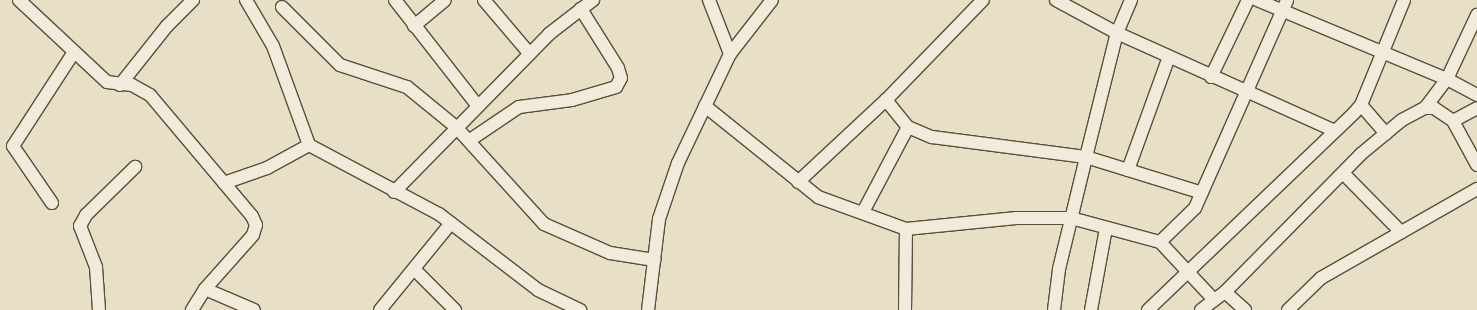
<!DOCTYPE html>
<html>
<head>
<meta charset="utf-8">
<style>
	body { margin:0 }
	#map { position:relative; width:1477px; height:310px; overflow:hidden; background:#e8e0c6; font-family:"Gentium Book Plus",serif }
	div>[style] { position:absolute }
	.roads { filter:drop-shadow(1px 0 #5b4e39) drop-shadow(-1px 0 #5b4e39) drop-shadow(0 1px #5b4e39) drop-shadow(0 -1px #5b4e39) }
	.minor>* { height:12px; margin:-6px; padding:0 6px; transform-origin:6px; border-radius:6px; background:#f0ebda }
	span { translate:-50% -50%; white-space:nowrap; text-align:center; line-height:1.15; -webkit-text-stroke:4px #f0ebda; paint-order:stroke }
</style>
</head>
<body>
<div id="map">
	<div class="roads">
		<div class="minor">
			<div style="left:19px;top:0;width:120px;rotate:43deg"></div>
			<div style="left:107px;top:82px;width:25px;rotate:7deg"></div>
			<div style="left:132px;top:85px;width:21px;rotate:29deg"></div>
			<div style="left:150px;top:95px;width:158px;rotate:49.9deg"></div>
			<div style="left:252px;top:216px;width:10px;rotate:66deg"></div>
			<div style="left:256px;top:225px;width:10px;rotate:107deg"></div>
			<div style="left:253px;top:235px;width:72px;rotate:131.6deg"></div>
			<div style="left:205px;top:289px;width:25px;rotate:122deg"></div>
			<div style="left:246px;top:0;width:53px;rotate:59.6deg"></div>
			<div style="left:273px;top:46px;width:105px;rotate:70deg"></div>
			<div style="left:309px;top:145px;width:147px;rotate:28deg"></div>
			<div style="left:439px;top:214px;width:125px;rotate:37.5deg"></div>
			<div style="left:538px;top:290px;width:47px;rotate:25.5deg"></div>
			<div style="left:395px;top:0;width:133px;rotate:52deg"></div>
			<div style="left:484px;top:0;width:70px;rotate:49.7deg"></div>
			<div style="left:709px;top:0;width:58px;rotate:68.7deg"></div>
			<div style="left:1056px;top:0;width:69px;rotate:28.4deg"></div>
			<div style="left:1117px;top:33px;width:237px;rotate:24.2deg"></div>
			<div style="left:1257px;top:0;width:206px;rotate:22.6deg"></div>
			<div style="left:1447px;top:79px;width:34px;rotate:28deg"></div>
			<div style="left:282px;top:7px;width:82px;rotate:45deg"></div>
			<div style="left:340px;top:65px;width:71px;rotate:18.2deg"></div>
			<div style="left:407px;top:87px;width:63px;rotate:39.2deg"></div>
			<div style="left:456px;top:127px;width:131px;rotate:47.8deg"></div>
			<div style="left:544px;top:224px;width:72px;rotate:23.7deg"></div>
			<div style="left:610px;top:253px;width:45px;rotate:9deg"></div>
			<div style="left:414px;top:26px;width:40px;rotate:-40deg"></div>
			<div style="left:1211px;top:77px;width:85px;rotate:-64.3deg"></div>
			<div style="left:120px;top:85px;width:75px;rotate:-51.5deg"></div>
			<div style="left:167px;top:26px;width:37px;rotate:-45deg"></div>
			<div style="left:886px;top:100px;width:35px;rotate:51deg"></div>
			<div style="left:908px;top:127px;width:26px;rotate:23deg"></div>
			<div style="left:932px;top:137px;width:155px;rotate:7.4deg"></div>
			<div style="left:1086px;top:157px;width:121px;rotate:17.2deg"></div>
			<div style="left:1361px;top:105px;width:38px;rotate:49deg"></div>
			<div style="left:705px;top:106px;width:145px;rotate:38.8deg"></div>
			<div style="left:818px;top:197px;width:94px;rotate:20deg"></div>
			<div style="left:906px;top:229px;width:111px;rotate:-5.7deg"></div>
			<div style="left:1016px;top:218px;width:55px"></div>
			<div style="left:1071px;top:218px;width:92px;rotate:15.1deg"></div>
			<div style="left:1160px;top:242px;width:49px;rotate:-44.2deg"></div>
			<div style="left:1195px;top:208px;width:227px;rotate:-66.1deg"></div>
			<div style="left:1425px;top:108px;width:36px;rotate:-53deg"></div>
			<div style="left:1447px;top:79px;width:71px;rotate:-64.9deg"></div>
			<div style="left:1453px;top:121px;width:50px;rotate:61.4deg"></div>
			<div style="left:470px;top:140px;width:59px;rotate:-34deg"></div>
			<div style="left:519px;top:107px;width:53px;rotate:-7.5deg"></div>
			<div style="left:572px;top:100px;width:46px;rotate:-16.5deg"></div>
			<div style="left:616px;top:87px;width:10px;rotate:-61deg"></div>
			<div style="left:621px;top:78px;width:10px;rotate:-107deg"></div>
			<div style="left:618px;top:68px;width:70px;rotate:-122.1deg"></div>
			<div style="left:1128px;top:170px;width:120px;rotate:-70.1deg"></div>
			<div style="left:1343px;top:173px;width:83px;rotate:45.5deg"></div>
			<div style="left:798px;top:182px;width:120px;rotate:-43deg"></div>
			<div style="left:886px;top:100px;width:139px;rotate:-45.9deg"></div>
			<div style="left:224px;top:183px;width:46px;rotate:-19.2deg"></div>
			<div style="left:267px;top:168px;width:48px;rotate:-28.7deg"></div>
			<div style="left:394px;top:192px;width:221px;rotate:-45.5deg"></div>
			<div style="left:549px;top:34px;width:56px;rotate:-37.7deg"></div>
			<div style="left:52px;top:203px;width:69px;rotate:-124.4deg"></div>
			<div style="left:13px;top:146px;width:112px;rotate:-57deg"></div>
			<div style="left:863px;top:212px;width:96px;rotate:-62.1deg"></div>
			<div style="left:1160px;top:242px;width:79px;rotate:47deg"></div>
			<div style="left:414px;top:269px;width:58px;rotate:45deg"></div>
			<div style="left:205px;top:289px;width:53px;rotate:23.2deg"></div>
			<div style="left:1225px;top:292px;width:27px;rotate:42deg"></div>
			<div style="left:99px;top:310px;width:43px;rotate:-94deg"></div>
			<div style="left:96px;top:267px;width:44px;rotate:-111.3deg"></div>
			<div style="left:80px;top:226px;width:13px;rotate:-61deg"></div>
			<div style="left:86px;top:215px;width:69px;rotate:-44.4deg"></div>
			<div style="left:380px;top:310px;width:112px;rotate:-50.8deg"></div>
			<div style="left:648px;top:310px;width:92px;rotate:-83.1deg"></div>
			<div style="left:659px;top:219px;width:59px;rotate:-71.3deg"></div>
			<div style="left:678px;top:163px;width:121px;rotate:-64.5deg"></div>
			<div style="left:730px;top:54px;width:68px;rotate:-52.1deg"></div>
			<div style="left:905px;top:310px;width:81px;rotate:-89.3deg"></div>
			<div style="left:1054px;top:310px;width:41px;rotate:-83deg"></div>
			<div style="left:1059px;top:269px;width:115px;rotate:-76.4deg"></div>
			<div style="left:1086px;top:157px;width:128px;rotate:-76deg"></div>
			<div style="left:1117px;top:33px;width:36px;rotate:-67deg"></div>
			<div style="left:1091px;top:310px;width:83px;rotate:-79.6deg"></div>
			<div style="left:1148px;top:310px;width:285px;rotate:-43.7deg"></div>
			<div style="left:1354px;top:113px;width:11px;rotate:-49deg"></div>
			<div style="left:1361px;top:105px;width:113px;rotate:-67.7deg"></div>
			<div style="left:1201px;top:310px;width:30px;rotate:-37deg"></div>
			<div style="left:1225px;top:292px;width:194px;rotate:-45.4deg"></div>
			<div style="left:1361px;top:154px;width:53px;rotate:-39.7deg"></div>
			<div style="left:1402px;top:120px;width:26px;rotate:-28deg"></div>
			<div style="left:1425px;top:108px;width:9px"></div>
			<div style="left:1434px;top:108px;width:23px;rotate:34deg"></div>
			<div style="left:1453px;top:121px;width:27px;rotate:-28deg"></div>
			<div style="left:1288px;top:310px;width:46px;rotate:-44.1deg"></div>
			<div style="left:1321px;top:278px;width:180px;rotate:-29.7deg"></div>
		</div>
	</div>
</div>
</body>
</html>
